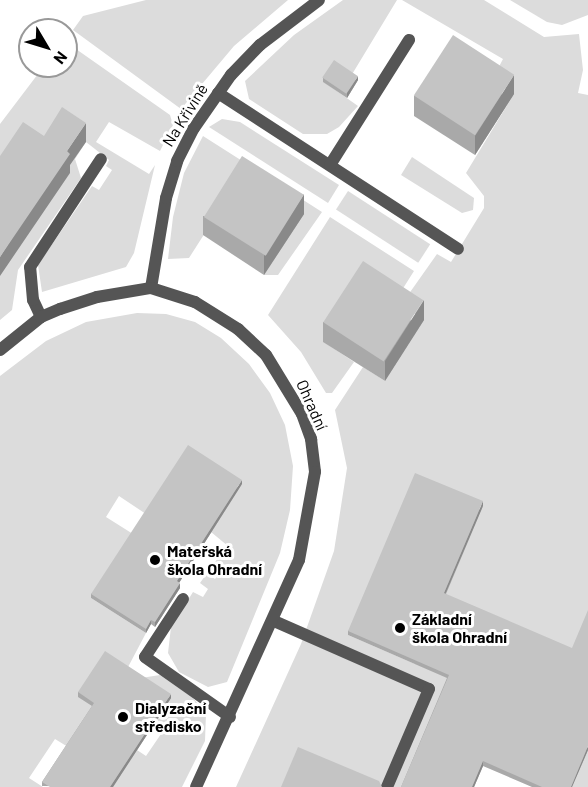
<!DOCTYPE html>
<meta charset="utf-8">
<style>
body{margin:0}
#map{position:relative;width:588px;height:787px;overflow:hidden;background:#fff;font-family:Barlow,sans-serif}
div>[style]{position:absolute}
.green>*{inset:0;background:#dcdcdc;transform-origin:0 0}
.service>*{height:12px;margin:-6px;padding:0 6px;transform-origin:6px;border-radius:6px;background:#555}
.minor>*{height:12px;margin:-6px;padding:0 6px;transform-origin:6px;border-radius:6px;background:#555}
.wall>*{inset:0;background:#a9a9a9}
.shaded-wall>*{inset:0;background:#898989}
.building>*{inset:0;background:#c4c4c4;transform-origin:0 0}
.dots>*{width:16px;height:16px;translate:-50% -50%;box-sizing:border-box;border:3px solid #fff;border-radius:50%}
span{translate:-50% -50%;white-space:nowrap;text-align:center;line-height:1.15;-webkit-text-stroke:6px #fff;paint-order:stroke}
.street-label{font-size:16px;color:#000}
.poi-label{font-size:16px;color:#000;font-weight:700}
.left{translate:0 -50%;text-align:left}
.north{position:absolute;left:18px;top:18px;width:60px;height:60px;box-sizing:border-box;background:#fff;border:2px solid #999;border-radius:50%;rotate:128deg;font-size:16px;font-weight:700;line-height:24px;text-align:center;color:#000}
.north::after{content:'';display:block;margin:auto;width:21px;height:27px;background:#000;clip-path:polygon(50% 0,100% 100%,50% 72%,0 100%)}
</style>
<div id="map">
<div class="green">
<div style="clip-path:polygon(146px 0,288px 0,234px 46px,181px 109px,73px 30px,83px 16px)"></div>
<div style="clip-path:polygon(343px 0,397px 0,351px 76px,324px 82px,358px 106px,339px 127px,327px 134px,303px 134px,249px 99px,245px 81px,294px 35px)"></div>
<div style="clip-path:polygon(402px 0,484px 0,544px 37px,579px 34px,583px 70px,578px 93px,588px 95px,588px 615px,562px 676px,528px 662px,538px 638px,478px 612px,467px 636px,434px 621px,483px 506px,415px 477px,348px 635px,415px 664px,427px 637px,461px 651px,403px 787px,363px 787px,365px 780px,298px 751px,283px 787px,236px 787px,301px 644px,334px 551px,347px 468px,335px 410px,363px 367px,385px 381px,424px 320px,401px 305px,437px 254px,451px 262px,484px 208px,484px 196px,466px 173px,514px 94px,492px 80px,503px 59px)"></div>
<div style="clip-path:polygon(510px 0,588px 0,588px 15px,562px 25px,547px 22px)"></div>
<div style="clip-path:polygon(66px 42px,170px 115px,173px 125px,160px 151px,109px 122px,96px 142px,149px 174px,155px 165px,134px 253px,126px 267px,42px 292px,38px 265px,92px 186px,99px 190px,112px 170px,106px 166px,109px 160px,86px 142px,75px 159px,81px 178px,18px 270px,12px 310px,0 320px,0 124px,44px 66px,66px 66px)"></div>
<div style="clip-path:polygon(222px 119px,240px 122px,339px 185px,328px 203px,209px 127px)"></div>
<div style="clip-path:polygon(203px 136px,322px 212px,278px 275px,264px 275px,303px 214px,242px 175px,189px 258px,168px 259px,173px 217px,184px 173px)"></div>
<div style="clip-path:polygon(412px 157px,474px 198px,473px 210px,462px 213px,401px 175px)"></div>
<div style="left:348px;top:191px;width:98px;height:22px;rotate:33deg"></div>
<div style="clip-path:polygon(330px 217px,414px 271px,395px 301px,324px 342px,354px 362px,332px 393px,326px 393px,301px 352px,268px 315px)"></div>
<div style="clip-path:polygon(137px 313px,166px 314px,195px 322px,221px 338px,249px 364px,270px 393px,285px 425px,293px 466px,290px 510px,280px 553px,227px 682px,208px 687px,179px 672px,168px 653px,171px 627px,193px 592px,203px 597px,208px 589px,200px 583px,207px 573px,215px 579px,221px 571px,213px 565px,220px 555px,228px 560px,234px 551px,211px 532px,242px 484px,146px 514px,119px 496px,106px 517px,133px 534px,91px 598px,146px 633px,127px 669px,78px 696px,94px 706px,68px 747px,55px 739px,29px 778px,43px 787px,0 787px,0 376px,46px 341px,86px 322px)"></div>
<div style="clip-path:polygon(160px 675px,192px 697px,206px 713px,205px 741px,182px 787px,113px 787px,137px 750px,146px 756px,161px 734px,152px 728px,141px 678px)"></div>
<div style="clip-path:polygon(588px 750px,588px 787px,572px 787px)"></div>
</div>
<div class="service">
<div style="left:218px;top:93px;width:286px;rotate:33deg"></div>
<div style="left:330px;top:165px;width:148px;rotate:-57.7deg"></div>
<div style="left:41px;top:317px;width:19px;rotate:-115deg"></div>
<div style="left:33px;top:300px;width:33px;rotate:-95deg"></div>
<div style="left:30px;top:267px;width:129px;rotate:-56.7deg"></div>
<div style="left:274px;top:621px;width:169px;rotate:23.7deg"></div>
<div style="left:429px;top:689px;width:107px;rotate:113.2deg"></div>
</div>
<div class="minor">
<div style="left:151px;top:288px;width:91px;rotate:-80.5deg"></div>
<div style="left:166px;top:198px;width:39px;rotate:-73deg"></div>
<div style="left:177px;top:161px;width:37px;rotate:-63deg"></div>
<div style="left:194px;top:128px;width:65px;rotate:-55.1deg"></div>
<div style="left:231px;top:75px;width:42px;rotate:-46deg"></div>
<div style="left:260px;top:45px;width:74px;rotate:-37.3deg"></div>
<div style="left:0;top:350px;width:53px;rotate:-38.8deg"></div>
<div style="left:41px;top:317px;width:21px;rotate:-23deg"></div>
<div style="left:60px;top:309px;width:39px;rotate:-18deg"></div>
<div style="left:97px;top:297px;width:55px;rotate:-9.5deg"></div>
<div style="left:151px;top:288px;width:46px;rotate:17.7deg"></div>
<div style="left:195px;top:302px;width:51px;rotate:32.1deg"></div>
<div style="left:238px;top:329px;width:38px;rotate:43deg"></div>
<div style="left:266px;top:355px;width:69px;rotate:58.6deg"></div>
<div style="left:302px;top:414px;width:27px;rotate:70deg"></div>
<div style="left:311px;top:439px;width:33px;rotate:83deg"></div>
<div style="left:315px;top:472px;width:89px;rotate:100.3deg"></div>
<div style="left:299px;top:560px;width:249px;rotate:114.4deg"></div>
<div style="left:183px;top:599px;width:69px;rotate:123.2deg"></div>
<div style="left:145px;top:657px;width:104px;rotate:35.2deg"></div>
</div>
<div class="wall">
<div style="clip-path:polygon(323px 78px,358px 80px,347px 98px,323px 82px)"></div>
<div style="clip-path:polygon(514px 94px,475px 155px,414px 116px,414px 96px)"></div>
<div style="clip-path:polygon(304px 214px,264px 275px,203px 235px,203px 216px)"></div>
<div style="clip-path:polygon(424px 320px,385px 381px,323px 342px,323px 322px)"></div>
<div style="clip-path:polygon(242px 484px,179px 583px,180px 588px,155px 627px,151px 624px,146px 633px,91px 598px,91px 594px)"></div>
<div style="clip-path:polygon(483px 506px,446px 594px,588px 750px,572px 787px,532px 787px,483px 766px,474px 787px,401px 787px,447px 678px,348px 635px,348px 631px)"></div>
<div style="clip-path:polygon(78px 692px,171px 698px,113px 787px,42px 786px,42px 782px,92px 706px,78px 697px)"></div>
</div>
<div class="shaded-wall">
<div style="clip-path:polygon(514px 75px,514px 94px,475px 155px,475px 136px)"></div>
<div style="clip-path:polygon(358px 76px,358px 80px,347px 98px,347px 93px)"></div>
<div style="clip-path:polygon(86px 123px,86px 142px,70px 165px,70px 173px,0 276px,0 257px,67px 151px)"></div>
<div style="clip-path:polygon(304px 194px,304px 214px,264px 275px,264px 256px)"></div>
<div style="clip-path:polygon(424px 300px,424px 320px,385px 381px,385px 361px)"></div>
<div style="clip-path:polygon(242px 480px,242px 484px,177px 586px,177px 581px)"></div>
<div style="clip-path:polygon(483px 501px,483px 506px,444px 597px,444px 593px)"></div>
<div style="clip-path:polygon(180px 583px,180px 588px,155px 627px,155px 622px)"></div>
<div style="clip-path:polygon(151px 620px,151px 624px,146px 633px,146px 629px)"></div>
<div style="clip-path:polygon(171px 694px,171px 698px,113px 787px,110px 787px)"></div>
<div style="clip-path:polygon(588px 746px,588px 750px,572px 787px,571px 787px)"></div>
<div style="clip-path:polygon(483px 761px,483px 766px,474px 787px,472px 787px)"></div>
</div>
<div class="building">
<div style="left:453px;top:35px;width:73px;height:72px;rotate:33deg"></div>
<div style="left:334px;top:60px;width:29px;height:21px;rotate:34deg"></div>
<div style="clip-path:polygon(62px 107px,86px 123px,67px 151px,70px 154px,0 257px,0 156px,23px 122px,44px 136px)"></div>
<div style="left:242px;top:156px;width:73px;height:72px;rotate:32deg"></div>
<div style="left:363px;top:261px;width:72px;height:73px;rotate:33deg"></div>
<div style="clip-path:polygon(188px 445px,242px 480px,177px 581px,180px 583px,155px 622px,151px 620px,146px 629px,91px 594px)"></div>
<div style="clip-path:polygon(415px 473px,483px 501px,444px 593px,572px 648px,588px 610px,588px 746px,571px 787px,542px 787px,483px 761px,472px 787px,401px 787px,449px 675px,348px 631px)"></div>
<div style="clip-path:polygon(105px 651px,171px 694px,110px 787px,50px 787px,42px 782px,94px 703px,78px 692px)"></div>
<div style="clip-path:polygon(298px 747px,379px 781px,382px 787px,281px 787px)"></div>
</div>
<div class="dots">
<div style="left:155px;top:560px;background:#000"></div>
<div style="left:400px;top:628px;background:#000"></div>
<div style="left:123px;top:717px;background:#000"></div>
</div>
<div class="street-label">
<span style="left:185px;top:115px;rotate:-58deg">Na Křivině</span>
<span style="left:312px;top:405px;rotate:66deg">Ohradní</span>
</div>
<div class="poi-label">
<span class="left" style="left:167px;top:560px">Mateřská<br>škola Ohradní</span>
<span class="left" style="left:412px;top:628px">Základní<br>škola Ohradní</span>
<span class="left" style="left:135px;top:717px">Dialyzační<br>středisko</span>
</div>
<div class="north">N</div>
</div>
